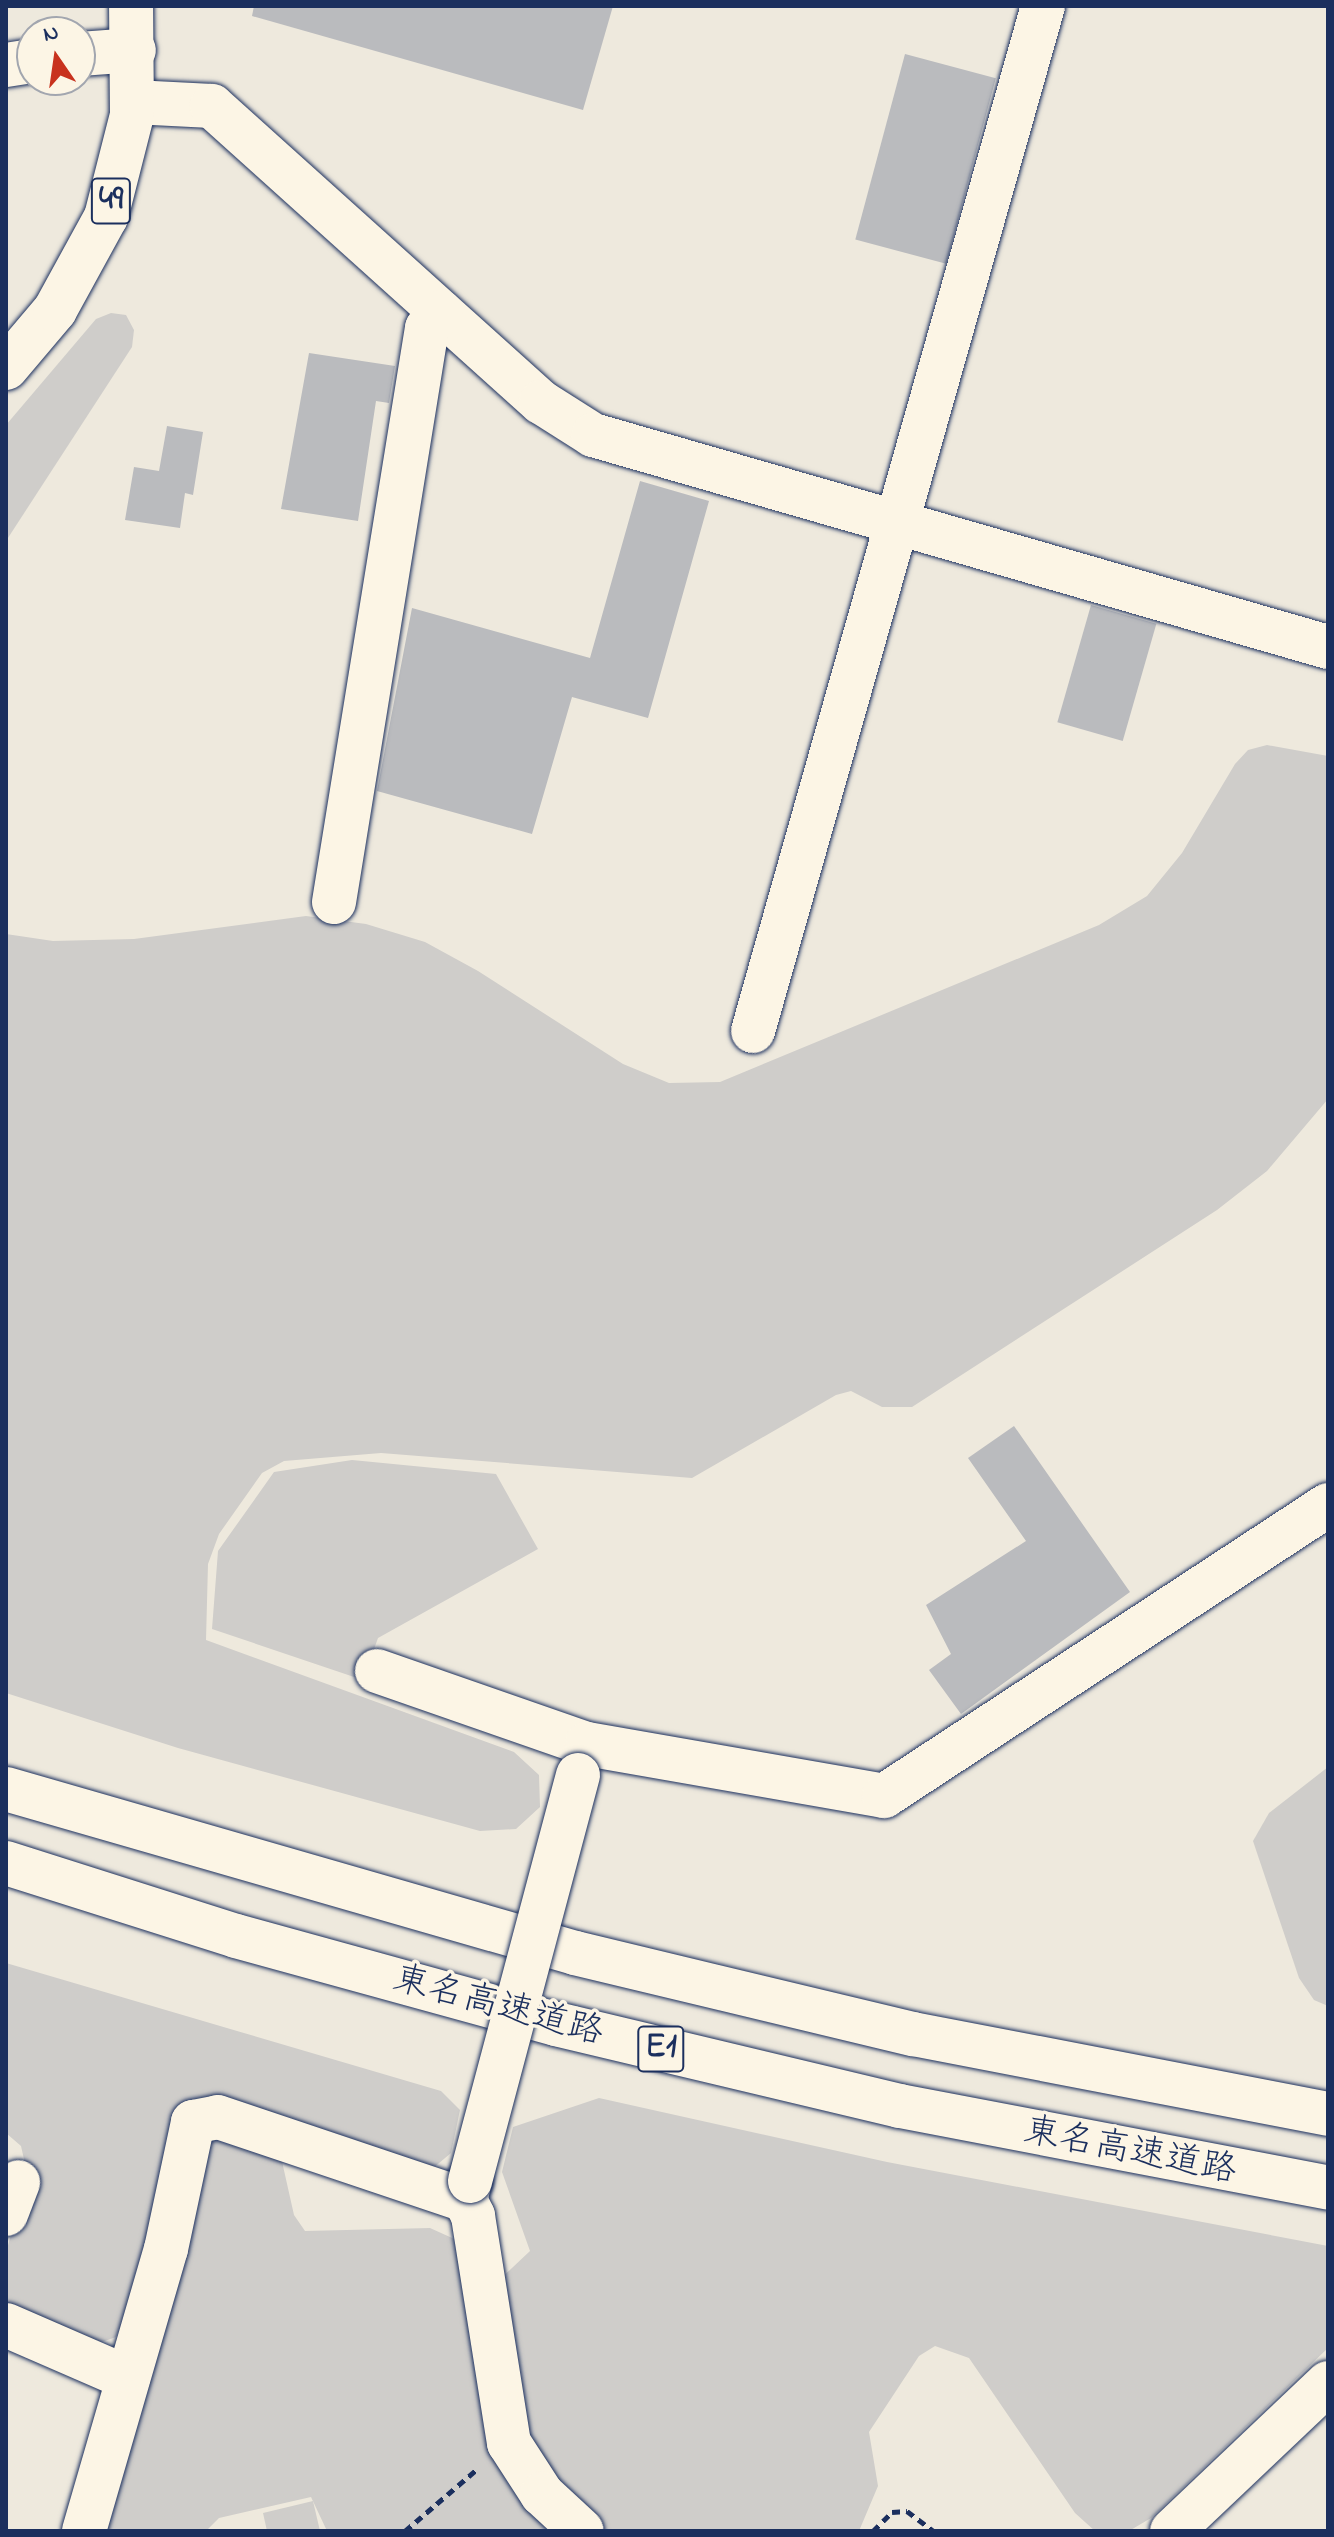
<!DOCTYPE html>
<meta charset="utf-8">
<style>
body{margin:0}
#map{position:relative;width:1334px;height:2537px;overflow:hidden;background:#eee9dd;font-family:"Indie Flower","Klee One",sans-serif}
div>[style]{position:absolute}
.green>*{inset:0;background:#cfcdca}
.building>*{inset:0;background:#babbbe;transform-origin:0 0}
.path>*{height:5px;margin-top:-2.5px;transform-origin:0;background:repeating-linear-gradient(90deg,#1b2f5e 0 8px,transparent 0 14px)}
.roads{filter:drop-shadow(0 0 2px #1b2f5e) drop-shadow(0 0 2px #1b2f5e)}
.minor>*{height:44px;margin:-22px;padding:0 22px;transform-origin:22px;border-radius:22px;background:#fcf5e5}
.primary>*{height:44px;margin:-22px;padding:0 22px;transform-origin:22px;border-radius:22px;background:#fcf5e5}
.motorway>*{height:44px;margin:-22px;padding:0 22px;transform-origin:22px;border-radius:22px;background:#fcf5e5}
.bridges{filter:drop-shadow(0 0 2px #1b2f5e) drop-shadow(0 0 2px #1b2f5e)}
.minor-bridge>*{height:44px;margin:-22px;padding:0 22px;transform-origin:22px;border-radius:22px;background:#fcf5e5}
span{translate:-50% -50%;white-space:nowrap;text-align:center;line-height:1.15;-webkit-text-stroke:7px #fcf5e5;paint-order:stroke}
.shield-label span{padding:2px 6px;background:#fcf5e5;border:2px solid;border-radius:6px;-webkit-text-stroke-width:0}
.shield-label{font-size:34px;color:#1b2f5e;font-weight:700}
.street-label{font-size:36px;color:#1b2f5e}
.frame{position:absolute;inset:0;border:8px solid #1b2f5e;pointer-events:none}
.north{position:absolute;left:16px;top:16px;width:80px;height:80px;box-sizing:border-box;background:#fcf5e5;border:2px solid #a2a6af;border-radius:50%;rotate:347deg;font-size:22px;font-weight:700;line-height:32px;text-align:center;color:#1b2f5e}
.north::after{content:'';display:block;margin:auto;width:28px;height:36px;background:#c8321e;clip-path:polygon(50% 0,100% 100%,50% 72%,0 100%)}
</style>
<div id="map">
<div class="green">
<div style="clip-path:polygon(111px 313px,126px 315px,134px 330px,132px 347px,6px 541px,6px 425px,96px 319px)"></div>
<div style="clip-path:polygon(1267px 745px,1328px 756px,1328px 1099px,1267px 1171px,1217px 1210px,912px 1407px,882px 1407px,851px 1391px,836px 1395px,692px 1478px,381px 1453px,284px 1461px,262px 1473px,219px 1534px,208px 1564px,206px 1640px,514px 1752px,539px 1775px,540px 1807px,516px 1829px,480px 1831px,178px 1748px,6px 1693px,6px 934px,53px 941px,134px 939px,306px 916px,366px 924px,425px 942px,478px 971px,623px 1064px,669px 1083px,720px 1082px,1099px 925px,1147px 896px,1182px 853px,1235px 764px,1248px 750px)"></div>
<div style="clip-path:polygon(352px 1460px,496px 1474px,538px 1549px,378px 1638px,363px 1680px,212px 1629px,218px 1551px,274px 1472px)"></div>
<div style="clip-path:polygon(1328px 1767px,1328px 2006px,1314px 2000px,1299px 1978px,1253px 1841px,1269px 1813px)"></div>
<div style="clip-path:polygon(6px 1963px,441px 2091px,460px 2110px,451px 2153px,432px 2169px,222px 2101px,116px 2337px,99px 2343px,18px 2313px,6px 2303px,6px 2252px,28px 2177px,21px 2146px,6px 2133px)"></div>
<div style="clip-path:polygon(599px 2098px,887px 2162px,1328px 2246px,1328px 2348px,1151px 2518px,1129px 2531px,1095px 2531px,1075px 2513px,969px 2358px,935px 2346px,919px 2356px,869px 2432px,878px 2486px,859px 2531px,601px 2531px,534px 2463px,498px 2281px,530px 2251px,502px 2172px,513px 2127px)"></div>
<div style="clip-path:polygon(216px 2137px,281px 2157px,294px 2215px,305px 2231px,430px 2228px,461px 2242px,563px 2531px,327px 2531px,311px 2497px,219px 2518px,206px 2531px,100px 2531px,206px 2141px)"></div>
<div style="clip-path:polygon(313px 2501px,320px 2531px,267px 2531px,263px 2513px)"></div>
</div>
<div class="building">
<div style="clip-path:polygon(254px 6px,613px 6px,583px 110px,252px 16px)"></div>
<div style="left:905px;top:54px;width:94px;height:192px;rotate:15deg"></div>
<div style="clip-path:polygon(309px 353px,395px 366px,389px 403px,376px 401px,358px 521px,281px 509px)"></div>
<div style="clip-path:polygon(167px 426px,203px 432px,193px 495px,185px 493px,180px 528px,125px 520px,134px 467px,159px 471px)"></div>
<div style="clip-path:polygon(640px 481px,709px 501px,648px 718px,572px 697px,532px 834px,377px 791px,412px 608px,590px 658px)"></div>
<div style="left:1091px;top:605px;width:68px;height:122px;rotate:16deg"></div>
<div style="clip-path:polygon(1014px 1426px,1130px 1592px,961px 1714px,929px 1670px,951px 1654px,926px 1605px,1026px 1541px,968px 1458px)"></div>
</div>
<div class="path">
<div style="left:405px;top:2531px;width:95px;rotate:-40.7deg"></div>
<div style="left:873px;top:2531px;width:27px;rotate:-45deg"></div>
<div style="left:892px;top:2512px;width:15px;rotate:-4deg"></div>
<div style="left:907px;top:2511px;width:34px;rotate:37deg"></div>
</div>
<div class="roads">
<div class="minor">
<div style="left:80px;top:54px;width:54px;rotate:-4.2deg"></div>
<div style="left:6px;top:65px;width:26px;rotate:-9deg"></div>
<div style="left:133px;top:102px;width:79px;rotate:2.9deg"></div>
<div style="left:212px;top:106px;width:443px;rotate:42deg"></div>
<div style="left:541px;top:402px;width:62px;rotate:32.4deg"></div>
<div style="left:593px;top:435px;width:765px;rotate:16.09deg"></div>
<div style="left:334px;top:902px;width:581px;rotate:-80.8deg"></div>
<div style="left:427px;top:328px;width:21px;rotate:-49deg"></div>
<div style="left:753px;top:1031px;width:1065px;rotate:-74.2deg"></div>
<div style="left:377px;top:1671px;width:222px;rotate:19.2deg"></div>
<div style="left:587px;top:1744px;width:302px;rotate:9.9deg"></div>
<div style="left:884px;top:1796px;width:531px;rotate:-33.24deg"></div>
<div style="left:465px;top:2200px;width:18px;rotate:63deg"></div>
<div style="left:473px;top:2216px;width:230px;rotate:81deg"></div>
<div style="left:509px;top:2443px;width:61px;rotate:57.1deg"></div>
<div style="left:542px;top:2494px;width:54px;rotate:42.8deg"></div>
<div style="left:6px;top:2214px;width:34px;rotate:-69deg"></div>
<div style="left:6px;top:2325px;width:133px;rotate:23.5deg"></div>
<div style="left:84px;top:2531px;width:294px;rotate:-73.8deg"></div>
<div style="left:166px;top:2249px;width:130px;rotate:-78deg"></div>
<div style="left:193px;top:2122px;width:25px;rotate:-11deg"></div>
<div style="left:218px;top:2117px;width:261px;rotate:18.6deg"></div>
<div style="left:465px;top:2200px;width:20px;rotate:-75deg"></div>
<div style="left:1172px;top:2531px;width:215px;rotate:-43.5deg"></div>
</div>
<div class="primary">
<div style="left:6px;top:368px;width:76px;rotate:-49.8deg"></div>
<div style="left:55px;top:310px;width:106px;rotate:-61.3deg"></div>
<div style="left:106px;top:217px;width:105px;rotate:-75.7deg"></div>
<div style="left:132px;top:115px;width:109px;rotate:-90.5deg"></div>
</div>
<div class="motorway">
<div style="left:6px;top:1789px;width:592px;rotate:16.08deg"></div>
<div style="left:575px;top:1953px;width:348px;rotate:13.5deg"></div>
<div style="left:913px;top:2034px;width:423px;rotate:10.9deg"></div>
<div style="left:6px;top:1863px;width:241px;rotate:17.6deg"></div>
<div style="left:236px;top:1936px;width:332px;rotate:15.4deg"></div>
<div style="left:556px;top:2024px;width:354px;rotate:13.4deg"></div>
<div style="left:900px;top:2106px;width:436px;rotate:10.8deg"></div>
</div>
</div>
<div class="bridges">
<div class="minor-bridge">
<div style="left:470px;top:2181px;width:420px;rotate:-75.1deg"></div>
</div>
</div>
<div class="shield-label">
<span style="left:111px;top:201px">49</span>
<span style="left:661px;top:2049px">E1</span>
</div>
<div class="street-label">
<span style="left:498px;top:2007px;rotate:15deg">東名高速道路</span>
<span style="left:1130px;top:2152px;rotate:11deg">東名高速道路</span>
</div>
<div class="frame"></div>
<div class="north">N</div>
</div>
